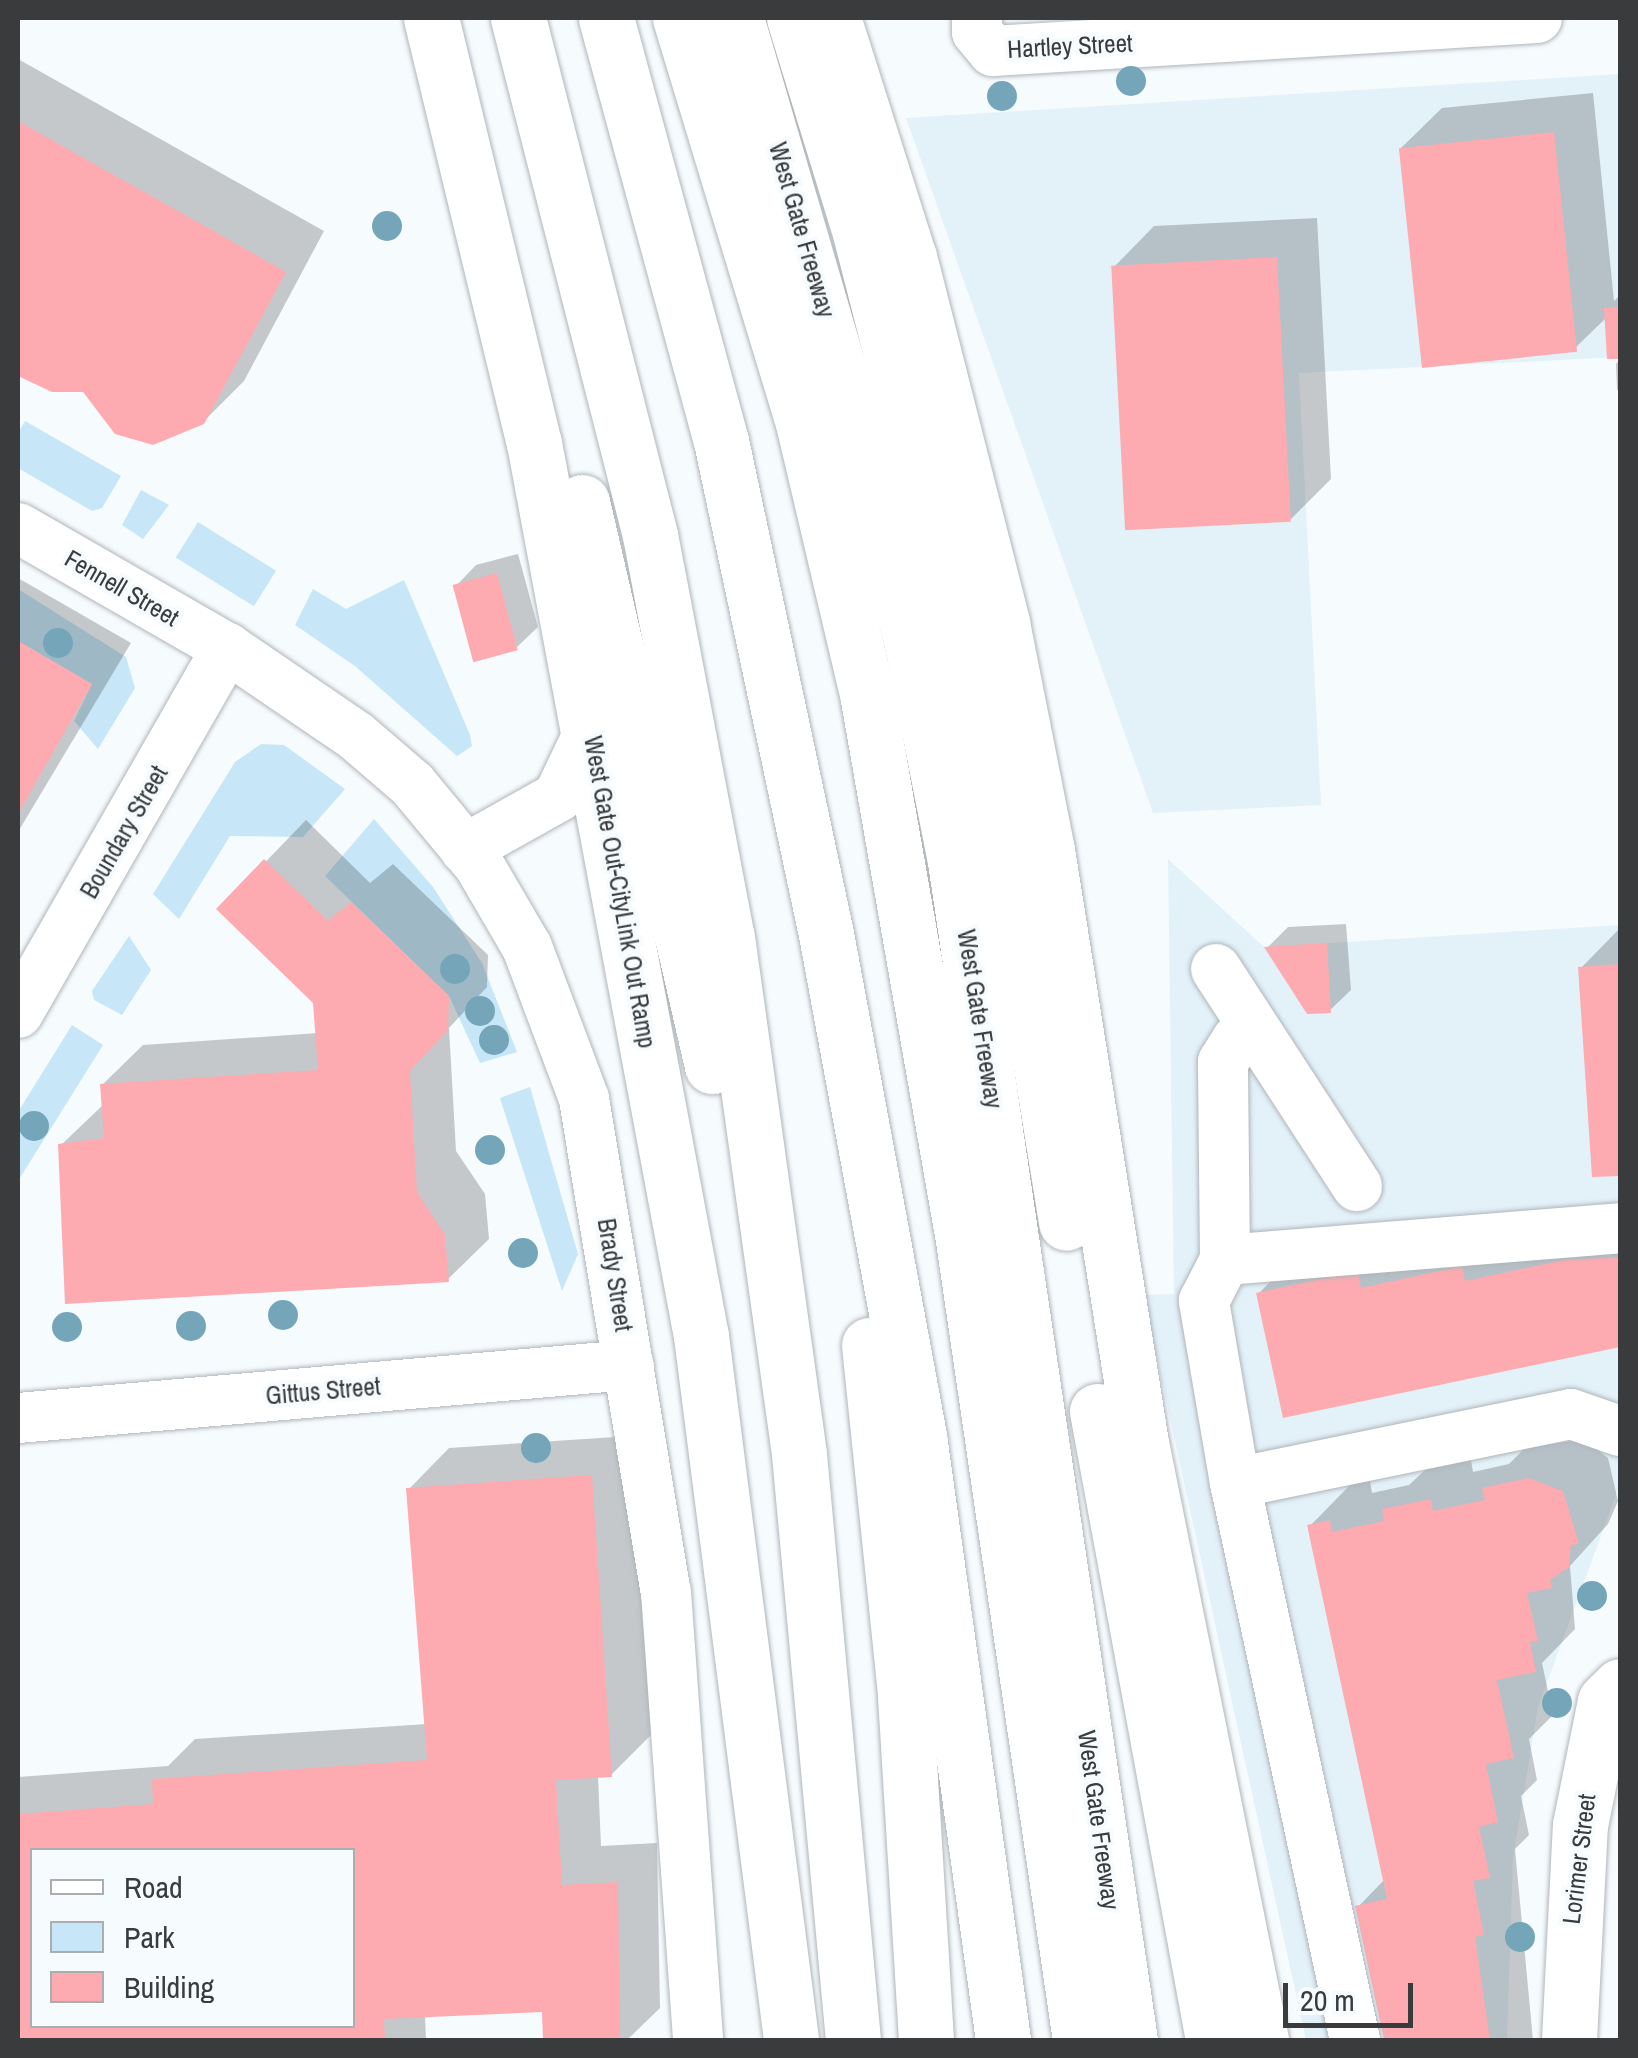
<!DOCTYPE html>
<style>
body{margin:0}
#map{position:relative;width:1638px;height:2058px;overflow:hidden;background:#f6fbfe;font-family:"Archivo Narrow",sans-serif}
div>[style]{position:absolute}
.built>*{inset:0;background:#e3f1f9}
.green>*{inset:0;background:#c7e6f7;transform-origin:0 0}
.shadow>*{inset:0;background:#0003}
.building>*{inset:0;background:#fdabb1;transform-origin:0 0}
.roads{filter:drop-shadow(0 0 2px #afb5b9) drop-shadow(0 0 2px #afb5b9)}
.minor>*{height:50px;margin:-25px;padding:0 25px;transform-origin:25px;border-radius:25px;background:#fff}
.major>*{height:55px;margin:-27.5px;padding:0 27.5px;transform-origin:27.5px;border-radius:27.5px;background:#fff}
.highway>*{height:55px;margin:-27.5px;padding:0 27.5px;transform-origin:27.5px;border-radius:27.5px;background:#fff}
.trees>*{width:30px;height:30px;margin:-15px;border-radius:50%;background:#74a5b9}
span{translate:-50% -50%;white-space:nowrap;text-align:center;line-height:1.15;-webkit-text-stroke:8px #f6fbfe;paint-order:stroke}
.street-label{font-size:25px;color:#393b3d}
.frame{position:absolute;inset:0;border:20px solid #393b3d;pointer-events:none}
.legend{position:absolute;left:30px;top:1848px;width:325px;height:180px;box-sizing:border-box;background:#f6fbfe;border:2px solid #aaaeb1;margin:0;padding:12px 18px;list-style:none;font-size:30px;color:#393b3d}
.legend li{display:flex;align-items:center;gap:20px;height:50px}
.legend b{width:50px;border:2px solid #aaaeb1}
.scale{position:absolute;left:1283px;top:1983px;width:130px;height:45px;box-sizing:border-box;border:5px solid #393b3d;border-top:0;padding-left:12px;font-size:30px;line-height:35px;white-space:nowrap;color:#393b3d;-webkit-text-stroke:8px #f6fbfe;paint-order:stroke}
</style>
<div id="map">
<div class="built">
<div style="clip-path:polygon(1620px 74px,1620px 357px,1299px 373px,1321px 805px,1153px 813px,906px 118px)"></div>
<div style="clip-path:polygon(1168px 859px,1264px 947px,1620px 925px,1620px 1484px,1538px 1707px,1513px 1858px,1507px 2040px,1306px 2040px,1143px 1295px,1174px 1294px)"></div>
</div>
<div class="green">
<div style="clip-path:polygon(25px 421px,121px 476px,102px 508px,92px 511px,18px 468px,18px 433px)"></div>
<div style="clip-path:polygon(141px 490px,169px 505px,143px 539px,122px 525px)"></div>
<div style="left:198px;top:522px;width:92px;height:42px;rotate:32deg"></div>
<div style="clip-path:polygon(404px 580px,470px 735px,472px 746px,457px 756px,355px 666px,295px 625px,313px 589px,346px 609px)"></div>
<div style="clip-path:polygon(18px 589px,126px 657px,135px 688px,98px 749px,74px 721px,92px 684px,18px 641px)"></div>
<div style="clip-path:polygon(261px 744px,284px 745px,345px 789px,303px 837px,230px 836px,179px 919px,153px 894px,235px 762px)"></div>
<div style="clip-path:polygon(374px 819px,433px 887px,482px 963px,517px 1052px,480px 1063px,449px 996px,325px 876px)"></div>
<div style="clip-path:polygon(129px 936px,151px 970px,122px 1015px,94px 1000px,92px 991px)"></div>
<div style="clip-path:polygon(72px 1025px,103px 1045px,18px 1181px,18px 1112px)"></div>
<div style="clip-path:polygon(530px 1087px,578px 1254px,562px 1291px,500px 1098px)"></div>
</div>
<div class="shadow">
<div style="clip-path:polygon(18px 59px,324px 231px,244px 381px,203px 422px,84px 390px,53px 389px,18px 374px)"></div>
<div style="clip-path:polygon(1593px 93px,1614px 301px,1620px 295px,1620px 356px,1609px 357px,1607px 317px,1574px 349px,1401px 148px,1442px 108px)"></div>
<div style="clip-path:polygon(1317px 218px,1331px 479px,1291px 519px,1114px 267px,1154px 226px)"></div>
<div style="clip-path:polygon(1620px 359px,1620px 390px,1617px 390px,1616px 364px)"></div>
<div style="clip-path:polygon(518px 554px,538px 627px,517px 647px,456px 586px,476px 565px)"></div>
<div style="clip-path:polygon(18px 578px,131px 643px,18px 832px)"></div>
<div style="clip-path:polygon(306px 820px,370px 883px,393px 864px,488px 955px,487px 987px,449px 1028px,456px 1151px,485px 1194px,489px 1239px,448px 1279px,61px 1145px,104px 1104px,102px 1085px,143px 1045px,318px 1033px,316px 1002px,220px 909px)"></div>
<div style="clip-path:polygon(1346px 924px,1351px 990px,1330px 1010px,1268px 947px,1288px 927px)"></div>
<div style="clip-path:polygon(1620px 928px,1620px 1173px,1594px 1175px,1581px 968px)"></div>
<div style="clip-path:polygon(1620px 1220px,1620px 1344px,1284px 1416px,1259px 1293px,1299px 1253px)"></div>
<div style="clip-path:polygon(evenodd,631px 1436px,652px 1734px,611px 1775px,598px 1776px,601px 1846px,657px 1843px,660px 2008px,627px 2040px,546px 2040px,544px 2009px,425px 2015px,426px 2040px,18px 2040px,18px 1777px,168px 1766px,195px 1739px,427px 1724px,409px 1489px,449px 1448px,631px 1436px,32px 1850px,352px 1850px,352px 2026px,32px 2026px,32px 1850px)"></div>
<div style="clip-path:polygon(1584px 1439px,1608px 1458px,1618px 1501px,1608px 1524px,1570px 1566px,1575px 1629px,1542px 1663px,1553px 1715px,1529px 1739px,1537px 1780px,1521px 1796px,1529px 1835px,1515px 1849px,1533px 2040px,1386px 2040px,1358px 1907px,1385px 1879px,1310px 1526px,1350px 1485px,1370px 1481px,1372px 1493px,1409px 1485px,1425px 1470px,1471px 1460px,1473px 1472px,1509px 1464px,1525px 1448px)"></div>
</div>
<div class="building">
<div style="clip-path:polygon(18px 121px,286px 272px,204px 424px,153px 445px,115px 434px,83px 392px,52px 392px,18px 376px)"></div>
<div style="left:1554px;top:132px;width:221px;height:156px;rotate:84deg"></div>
<div style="left:1277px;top:257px;width:265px;height:166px;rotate:87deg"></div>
<div style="clip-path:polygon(1620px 307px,1620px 359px,1607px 359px,1604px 308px)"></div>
<div style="left:497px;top:573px;width:80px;height:46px;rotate:75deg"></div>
<div style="clip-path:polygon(18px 641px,92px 684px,18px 814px)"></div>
<div style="clip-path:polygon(264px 859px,328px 921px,351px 902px,449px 996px,448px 1030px,410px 1071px,417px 1192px,445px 1235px,449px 1282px,65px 1304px,58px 1144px,104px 1138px,100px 1084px,318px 1070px,313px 1003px,216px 909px)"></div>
<div style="clip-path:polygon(1327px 943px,1331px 1013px,1307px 1014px,1264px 947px)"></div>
<div style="clip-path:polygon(1620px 964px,1620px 1176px,1592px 1177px,1578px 967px)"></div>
<div style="clip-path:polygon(1620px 1257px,1620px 1347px,1283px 1418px,1256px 1293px,1358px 1271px,1361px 1288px,1462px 1266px,1465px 1281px,1564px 1260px)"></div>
<div style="clip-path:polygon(evenodd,592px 1475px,612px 1777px,556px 1780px,562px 1885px,618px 1882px,620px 2040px,543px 2040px,542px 2012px,384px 2019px,385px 2040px,18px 2040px,18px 1814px,153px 1804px,152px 1779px,427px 1760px,406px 1488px,592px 1475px,32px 1850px,352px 1850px,352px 2026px,32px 2026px,32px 1850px)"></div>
<div style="clip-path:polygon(1528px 1478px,1563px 1491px,1579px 1544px,1571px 1545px,1569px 1567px,1550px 1580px,1552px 1588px,1527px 1593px,1538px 1641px,1530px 1642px,1536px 1672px,1497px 1680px,1514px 1758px,1486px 1764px,1498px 1822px,1479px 1827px,1490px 1878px,1473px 1881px,1484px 1935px,1475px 1937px,1490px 2040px,1384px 2040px,1355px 1906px,1387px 1899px,1307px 1525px,1330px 1520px,1332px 1532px,1384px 1521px,1382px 1509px,1431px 1499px,1433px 1511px,1485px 1500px,1482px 1488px)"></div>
</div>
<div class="roads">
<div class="minor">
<div style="left:977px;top:18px;width:14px;rotate:90deg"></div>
<div style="left:977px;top:32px;width:25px;rotate:50deg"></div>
<div style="left:993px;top:51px;width:545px;rotate:-3.47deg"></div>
<div style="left:18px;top:528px;width:241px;rotate:29.9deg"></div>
<div style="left:227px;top:648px;width:156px;rotate:34.3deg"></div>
<div style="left:356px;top:736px;width:74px;rotate:40.6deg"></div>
<div style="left:412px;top:784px;width:105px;rotate:50.4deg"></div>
<div style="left:479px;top:865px;width:95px;rotate:59.7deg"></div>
<div style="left:527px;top:947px;width:162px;rotate:69.4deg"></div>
<div style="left:584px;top:1099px;width:500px;rotate:80.6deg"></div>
<div style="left:666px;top:1592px;width:449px;rotate:85.9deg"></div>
<div style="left:465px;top:849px;width:107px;rotate:-29.2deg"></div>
<div style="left:558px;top:797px;width:76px;rotate:-64.4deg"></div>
<div style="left:1216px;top:969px;width:259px;rotate:57deg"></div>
<div style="left:18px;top:1013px;width:421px;rotate:-60.2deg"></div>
<div style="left:1225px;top:1260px;width:396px;rotate:-4.6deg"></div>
<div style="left:18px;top:1418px;width:613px;rotate:-4.96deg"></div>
<div style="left:1235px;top:1483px;width:185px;rotate:-99.7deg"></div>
<div style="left:1204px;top:1301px;width:46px;rotate:-62.9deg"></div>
<div style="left:1225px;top:1260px;width:198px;rotate:-90.6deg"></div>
<div style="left:1223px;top:1062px;width:26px;rotate:-58deg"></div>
<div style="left:1237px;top:1040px;width:21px;rotate:-25deg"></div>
<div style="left:1355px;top:2040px;width:570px;rotate:-102.16deg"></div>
<div style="left:1235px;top:1483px;width:343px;rotate:-11.6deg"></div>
<div style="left:1571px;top:1414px;width:52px;rotate:19.1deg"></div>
</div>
<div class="major">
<div style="left:1569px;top:2040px;width:215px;rotate:-87.1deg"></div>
<div style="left:1580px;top:1825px;width:126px;rotate:-78.6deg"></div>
<div style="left:1605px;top:1701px;width:21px;rotate:-45deg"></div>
</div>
<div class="highway">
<div style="left:431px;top:18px;width:437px;rotate:76.4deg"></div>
<div style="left:534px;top:443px;width:908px;rotate:79.41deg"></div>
<div style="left:701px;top:1336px;width:710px;rotate:82.71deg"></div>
<div style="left:518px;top:18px;width:534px;rotate:75.68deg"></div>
<div style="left:650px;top:535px;width:409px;rotate:79.2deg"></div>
<div style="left:727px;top:937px;width:522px;rotate:82.07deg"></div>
<div style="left:799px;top:1454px;width:588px;rotate:84.74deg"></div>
<div style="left:606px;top:18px;width:438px;rotate:74.8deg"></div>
<div style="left:721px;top:441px;width:504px;rotate:77.98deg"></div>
<div style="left:826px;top:934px;width:511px;rotate:79.5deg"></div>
<div style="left:919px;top:1436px;width:610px;rotate:82.08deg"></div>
<div style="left:680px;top:18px;width:423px;rotate:73.1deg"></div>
<div style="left:803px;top:423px;width:284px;rotate:76.7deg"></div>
<div style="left:868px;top:699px;width:549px;rotate:80.04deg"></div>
<div style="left:963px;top:1240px;width:809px;rotate:81.68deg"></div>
<div style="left:736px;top:18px;width:465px;rotate:73.7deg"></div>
<div style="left:866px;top:464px;width:186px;rotate:75.7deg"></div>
<div style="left:912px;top:644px;width:221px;rotate:78.8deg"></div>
<div style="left:955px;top:861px;width:1192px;rotate:81.56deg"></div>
<div style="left:794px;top:18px;width:225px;rotate:72.9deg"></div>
<div style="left:860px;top:233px;width:402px;rotate:75.6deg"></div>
<div style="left:960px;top:622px;width:196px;rotate:78.2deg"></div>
<div style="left:1000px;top:814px;width:414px;rotate:80.8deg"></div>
<div style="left:833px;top:18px;width:251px;rotate:72.4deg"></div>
<div style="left:909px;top:257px;width:378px;rotate:75.7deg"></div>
<div style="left:1002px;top:623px;width:231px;rotate:78.8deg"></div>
<div style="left:1047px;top:850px;width:600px;rotate:80.99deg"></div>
<div style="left:1141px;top:1443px;width:609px;rotate:78.63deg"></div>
<div style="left:582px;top:502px;width:579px;rotate:77.02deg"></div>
<div style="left:869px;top:1345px;width:353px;rotate:84.1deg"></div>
<div style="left:905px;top:1696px;width:345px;rotate:86.5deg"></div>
<div style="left:1097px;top:1411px;width:640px;rotate:79.55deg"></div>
</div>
</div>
<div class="trees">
<div style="left:1131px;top:81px"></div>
<div style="left:1002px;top:96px"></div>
<div style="left:387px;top:226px"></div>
<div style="left:58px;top:643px"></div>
<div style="left:455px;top:969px"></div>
<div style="left:480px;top:1011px"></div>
<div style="left:494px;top:1040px"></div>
<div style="left:34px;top:1126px"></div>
<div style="left:490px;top:1150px"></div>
<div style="left:523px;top:1253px"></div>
<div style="left:283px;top:1315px"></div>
<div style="left:191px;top:1326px"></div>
<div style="left:67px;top:1327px"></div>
<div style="left:536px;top:1448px"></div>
<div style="left:1592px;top:1596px"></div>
<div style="left:1557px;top:1703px"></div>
<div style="left:1520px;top:1937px"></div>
</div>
<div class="street-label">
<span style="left:1070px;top:46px;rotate:-3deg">Hartley Street</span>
<span style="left:802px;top:230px;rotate:74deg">West Gate Freeway</span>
<span style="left:122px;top:588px;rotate:30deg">Fennell Street</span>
<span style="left:124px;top:832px;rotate:-60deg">Boundary Street</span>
<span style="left:620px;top:892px;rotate:80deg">West Gate Out-CityLink Out Ramp</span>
<span style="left:980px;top:1019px;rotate:81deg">West Gate Freeway</span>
<span style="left:615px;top:1275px;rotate:81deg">Brady Street</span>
<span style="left:323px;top:1391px;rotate:-5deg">Gittus Street</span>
<span style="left:1099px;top:1820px;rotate:82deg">West Gate Freeway</span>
<span style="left:1579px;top:1859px;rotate:-83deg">Lorimer Street</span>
</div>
<div class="frame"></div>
<ul class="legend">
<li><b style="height:12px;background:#fff"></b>Road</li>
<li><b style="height:28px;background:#c7e6f7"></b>Park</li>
<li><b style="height:28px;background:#fdabb1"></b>Building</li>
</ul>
<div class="scale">20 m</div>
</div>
